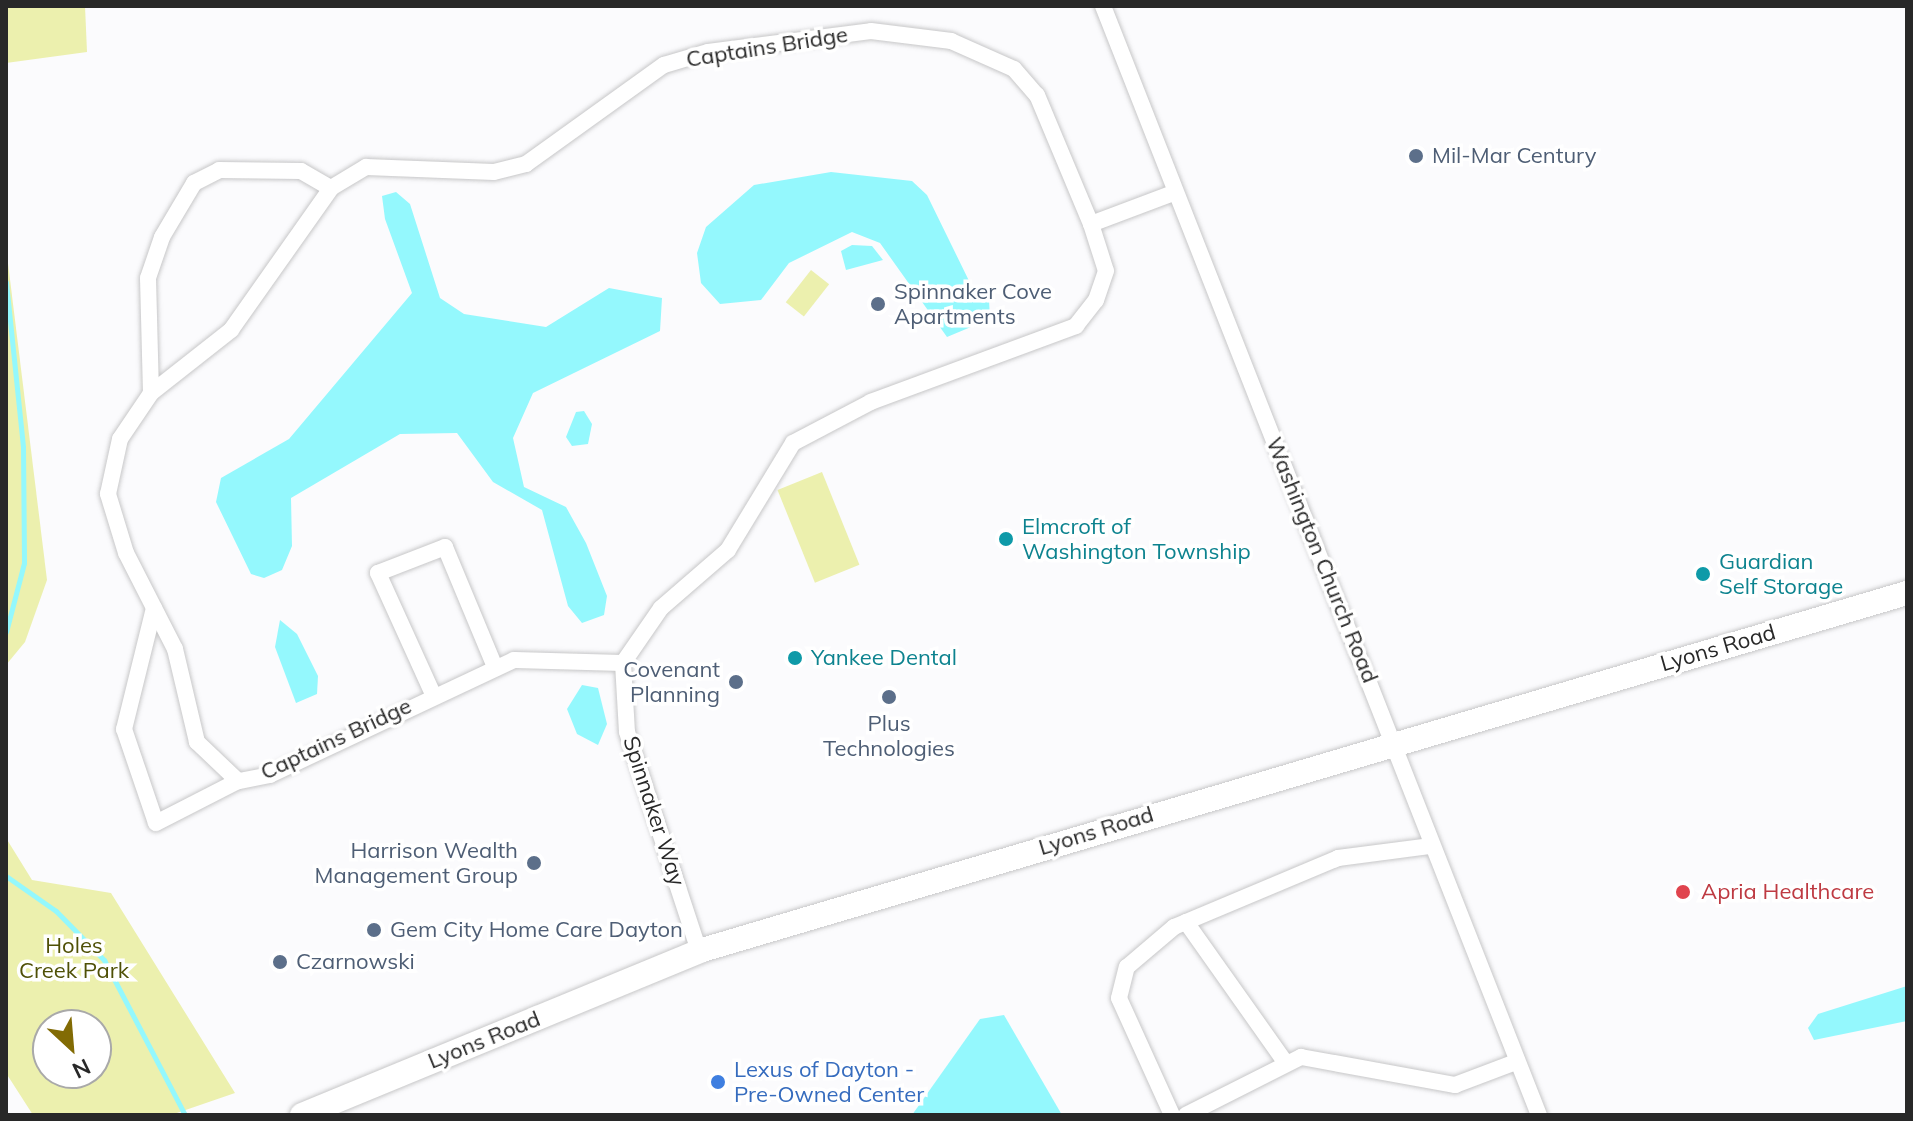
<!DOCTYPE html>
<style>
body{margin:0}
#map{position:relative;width:1913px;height:1121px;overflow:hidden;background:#fbfbfd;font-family:Mulish,sans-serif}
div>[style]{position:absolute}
.green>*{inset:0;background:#ecf0ae;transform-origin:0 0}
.water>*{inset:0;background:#94f8fd}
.stream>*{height:5px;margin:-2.5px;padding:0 2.5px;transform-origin:2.5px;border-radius:2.5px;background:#94f8fd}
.roads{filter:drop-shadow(0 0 2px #c7c7c8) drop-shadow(0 0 2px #c7c7c8)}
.minor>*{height:16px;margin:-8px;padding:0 8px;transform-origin:8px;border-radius:8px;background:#fff}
.secondary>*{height:24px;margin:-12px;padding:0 12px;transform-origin:12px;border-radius:12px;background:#fff}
.dots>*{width:22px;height:22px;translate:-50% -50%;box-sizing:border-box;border:4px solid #fff;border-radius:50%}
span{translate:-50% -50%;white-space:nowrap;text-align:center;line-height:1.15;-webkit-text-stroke:7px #fff;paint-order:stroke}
.street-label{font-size:22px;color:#282828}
.service-label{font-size:22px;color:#4e5e75}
.left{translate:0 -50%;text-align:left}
.right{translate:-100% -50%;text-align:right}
.culture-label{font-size:22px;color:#0d838f}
.health-label{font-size:22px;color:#be3a42}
.park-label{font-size:22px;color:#4f5006}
.shop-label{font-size:22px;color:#366cbe}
.frame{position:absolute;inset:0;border:8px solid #282828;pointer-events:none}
.north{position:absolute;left:32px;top:1009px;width:80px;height:80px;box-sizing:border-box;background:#fff;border:2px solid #a9a9a9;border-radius:50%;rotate:154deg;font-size:22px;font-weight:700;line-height:32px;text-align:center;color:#282828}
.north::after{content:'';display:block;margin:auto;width:28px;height:36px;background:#826b04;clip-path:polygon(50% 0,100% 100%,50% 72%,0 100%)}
</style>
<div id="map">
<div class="green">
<div style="clip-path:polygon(6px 6px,85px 6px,87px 52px,6px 63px)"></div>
<div style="clip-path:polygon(6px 247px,47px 580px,25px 642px,6px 665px)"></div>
<div style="left:811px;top:270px;width:23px;height:41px;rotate:38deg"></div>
<div style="left:822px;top:472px;width:100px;height:48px;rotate:68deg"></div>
<div style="clip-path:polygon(evenodd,6px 838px,32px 880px,111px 893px,235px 1093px,171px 1115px,33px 1115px,6px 1073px,6px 838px,96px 1025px,96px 1073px,48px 1073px,48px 1025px,96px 1025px)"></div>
</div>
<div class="water">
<div style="clip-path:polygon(831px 172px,912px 181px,927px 195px,973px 289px,989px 300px,990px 319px,947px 337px,880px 243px,852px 232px,789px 263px,761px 300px,720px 304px,701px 283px,697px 253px,706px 227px,754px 185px)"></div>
<div style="clip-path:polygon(396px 192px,410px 204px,440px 298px,464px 314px,546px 327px,609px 288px,662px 298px,660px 331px,533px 393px,513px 438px,524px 487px,566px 507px,586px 543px,607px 596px,604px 615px,582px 623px,568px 606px,542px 510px,493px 482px,457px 433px,400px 434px,291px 498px,292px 546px,282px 570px,264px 578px,251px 574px,216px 502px,221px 478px,289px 439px,412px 293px,385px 219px,382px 196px)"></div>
<div style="clip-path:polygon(852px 245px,872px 246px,883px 260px,846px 270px,841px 251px)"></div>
<div style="clip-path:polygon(584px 411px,592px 424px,588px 444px,572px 446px,566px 437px,576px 412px)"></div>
<div style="clip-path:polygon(280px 620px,297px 634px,318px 676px,317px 694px,296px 703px,275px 647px)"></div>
<div style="clip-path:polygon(582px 685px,598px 688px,607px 724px,598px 745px,577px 734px,567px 709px)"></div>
<div style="clip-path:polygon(1907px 986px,1907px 1021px,1814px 1040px,1808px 1028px,1818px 1014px)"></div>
<div style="clip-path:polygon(1004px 1015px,1062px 1115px,912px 1115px,980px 1019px)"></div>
</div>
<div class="stream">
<div style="left:6px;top:282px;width:166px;rotate:84.1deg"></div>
<div style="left:23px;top:447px;width:116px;rotate:89.5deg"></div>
<div style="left:24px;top:563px;width:71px;rotate:104.6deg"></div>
<div style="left:6px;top:876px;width:61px;rotate:35deg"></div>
<div style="left:56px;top:911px;width:69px;rotate:45.6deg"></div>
<div style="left:104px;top:960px;width:175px;rotate:62.4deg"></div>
</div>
<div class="roads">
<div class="minor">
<div style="left:1103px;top:6px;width:1192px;rotate:68.54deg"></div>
<div style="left:1091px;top:224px;width:88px;rotate:-20.7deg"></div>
<div style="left:151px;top:393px;width:115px;rotate:-91.5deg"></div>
<div style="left:148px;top:278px;width:43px;rotate:-71.1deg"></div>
<div style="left:162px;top:237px;width:63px;rotate:-59.3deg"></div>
<div style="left:194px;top:183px;width:28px;rotate:-27deg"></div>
<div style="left:219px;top:170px;width:82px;rotate:0.7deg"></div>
<div style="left:301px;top:171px;width:34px;rotate:30deg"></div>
<div style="left:154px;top:608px;width:125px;rotate:103.9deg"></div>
<div style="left:124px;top:729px;width:99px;rotate:71.2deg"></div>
<div style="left:156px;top:823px;width:92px;rotate:-27.1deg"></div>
<div style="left:623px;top:663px;width:109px;rotate:-178.4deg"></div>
<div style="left:514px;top:660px;width:270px;rotate:154.8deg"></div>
<div style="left:270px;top:775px;width:33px;rotate:169deg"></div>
<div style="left:238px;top:781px;width:57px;rotate:-136.4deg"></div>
<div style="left:197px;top:742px;width:96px;rotate:-103.3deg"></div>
<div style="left:175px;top:649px;width:108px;rotate:-117deg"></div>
<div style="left:126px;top:553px;width:62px;rotate:-107deg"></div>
<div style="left:108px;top:494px;width:56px;rotate:-77.7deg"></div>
<div style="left:120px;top:439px;width:55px;rotate:-56deg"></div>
<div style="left:151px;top:393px;width:102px;rotate:-38.2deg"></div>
<div style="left:231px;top:330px;width:174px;rotate:-54.8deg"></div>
<div style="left:331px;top:188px;width:41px;rotate:-31deg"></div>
<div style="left:366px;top:167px;width:128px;rotate:2.2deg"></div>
<div style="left:494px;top:172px;width:33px;rotate:-14deg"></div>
<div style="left:526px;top:164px;width:170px;rotate:-35.7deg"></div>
<div style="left:664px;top:65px;width:46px;rotate:-16.5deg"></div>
<div style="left:708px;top:52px;width:164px;rotate:-7.3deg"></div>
<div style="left:871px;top:31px;width:81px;rotate:7.1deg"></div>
<div style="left:951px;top:41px;width:69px;rotate:24deg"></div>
<div style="left:1014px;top:69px;width:35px;rotate:49deg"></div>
<div style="left:1037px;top:95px;width:140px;rotate:67.3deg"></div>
<div style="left:1091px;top:224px;width:49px;rotate:72.3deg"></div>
<div style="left:1106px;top:271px;width:31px;rotate:109deg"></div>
<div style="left:1096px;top:300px;width:33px;rotate:128deg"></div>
<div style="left:1076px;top:326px;width:219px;rotate:159.7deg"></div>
<div style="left:871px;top:402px;width:88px;rotate:152.3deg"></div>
<div style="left:793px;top:443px;width:125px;rotate:121.3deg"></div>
<div style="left:728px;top:550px;width:89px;rotate:139.1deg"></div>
<div style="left:661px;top:608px;width:67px;rotate:124.6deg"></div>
<div style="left:623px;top:663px;width:69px;rotate:86.7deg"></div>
<div style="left:627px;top:732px;width:231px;rotate:71.8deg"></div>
<div style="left:432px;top:692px;width:131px;rotate:-114.4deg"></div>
<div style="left:378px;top:573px;width:72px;rotate:-21.2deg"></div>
<div style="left:445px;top:547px;width:130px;rotate:67.4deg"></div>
<div style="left:1186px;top:922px;width:171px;rotate:54.7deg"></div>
<div style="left:1172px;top:1115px;width:128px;rotate:-114.4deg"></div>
<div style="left:1119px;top:998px;width:32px;rotate:-76deg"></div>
<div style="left:1127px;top:967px;width:62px;rotate:-40.4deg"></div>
<div style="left:1174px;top:927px;width:178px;rotate:-22.8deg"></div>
<div style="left:1338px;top:858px;width:94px;rotate:-7.4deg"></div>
<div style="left:1186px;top:1115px;width:129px;rotate:-26.8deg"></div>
<div style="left:1301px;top:1057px;width:157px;rotate:10.3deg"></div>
<div style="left:1455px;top:1085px;width:65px;rotate:-20.7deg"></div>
</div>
<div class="secondary">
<div style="left:302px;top:1115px;width:430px;rotate:-22.4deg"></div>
<div style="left:699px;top:951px;width:1260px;rotate:-16.51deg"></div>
</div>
</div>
<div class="dots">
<div style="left:1416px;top:156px;background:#5c6f8a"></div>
<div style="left:878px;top:304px;background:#5c6f8a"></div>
<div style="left:1006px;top:539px;background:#0f9aa8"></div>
<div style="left:1703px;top:574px;background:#0f9aa8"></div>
<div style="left:795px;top:658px;background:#0f9aa8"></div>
<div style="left:736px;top:682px;background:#5c6f8a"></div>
<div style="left:889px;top:697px;background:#5c6f8a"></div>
<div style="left:534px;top:863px;background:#5c6f8a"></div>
<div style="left:1683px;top:892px;background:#e0444e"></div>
<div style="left:374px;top:930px;background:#5c6f8a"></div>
<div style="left:280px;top:962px;background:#5c6f8a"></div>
<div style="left:718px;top:1082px;background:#3f7fe0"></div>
</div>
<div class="street-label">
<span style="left:767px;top:47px;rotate:-9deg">Captains Bridge</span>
<span style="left:1322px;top:560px;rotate:68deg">Washington Church Road</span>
<span style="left:1718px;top:648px;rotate:-16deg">Lyons Road</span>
<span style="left:336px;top:739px;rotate:-25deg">Captains Bridge</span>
<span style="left:654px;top:811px;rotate:72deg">Spinnaker Way</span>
<span style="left:1096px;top:831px;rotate:-17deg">Lyons Road</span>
<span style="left:484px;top:1040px;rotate:-22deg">Lyons Road</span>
</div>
<div class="service-label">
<span class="left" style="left:1432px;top:156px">Mil-Mar Century</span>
<span class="left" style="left:894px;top:304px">Spinnaker Cove<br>Apartments</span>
<span class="right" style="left:720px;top:682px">Covenant<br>Planning</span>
<span style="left:889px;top:736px">Plus<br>Technologies</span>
<span class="right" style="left:518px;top:863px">Harrison Wealth<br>Management Group</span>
<span class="left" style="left:390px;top:930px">Gem City Home Care Dayton</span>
<span class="left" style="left:296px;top:962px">Czarnowski</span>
</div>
<div class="culture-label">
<span class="left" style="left:1022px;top:539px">Elmcroft of<br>Washington Township</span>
<span class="left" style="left:1719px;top:574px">Guardian<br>Self Storage</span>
<span class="left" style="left:811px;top:658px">Yankee Dental</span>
</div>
<div class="health-label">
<span class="left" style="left:1701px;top:892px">Apria Healthcare</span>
</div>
<div class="park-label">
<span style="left:74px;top:958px">Holes<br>Creek Park</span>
</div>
<div class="shop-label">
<span class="left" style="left:734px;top:1082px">Lexus of Dayton -<br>Pre-Owned Center</span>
</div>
<div class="frame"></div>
<div class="north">N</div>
</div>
